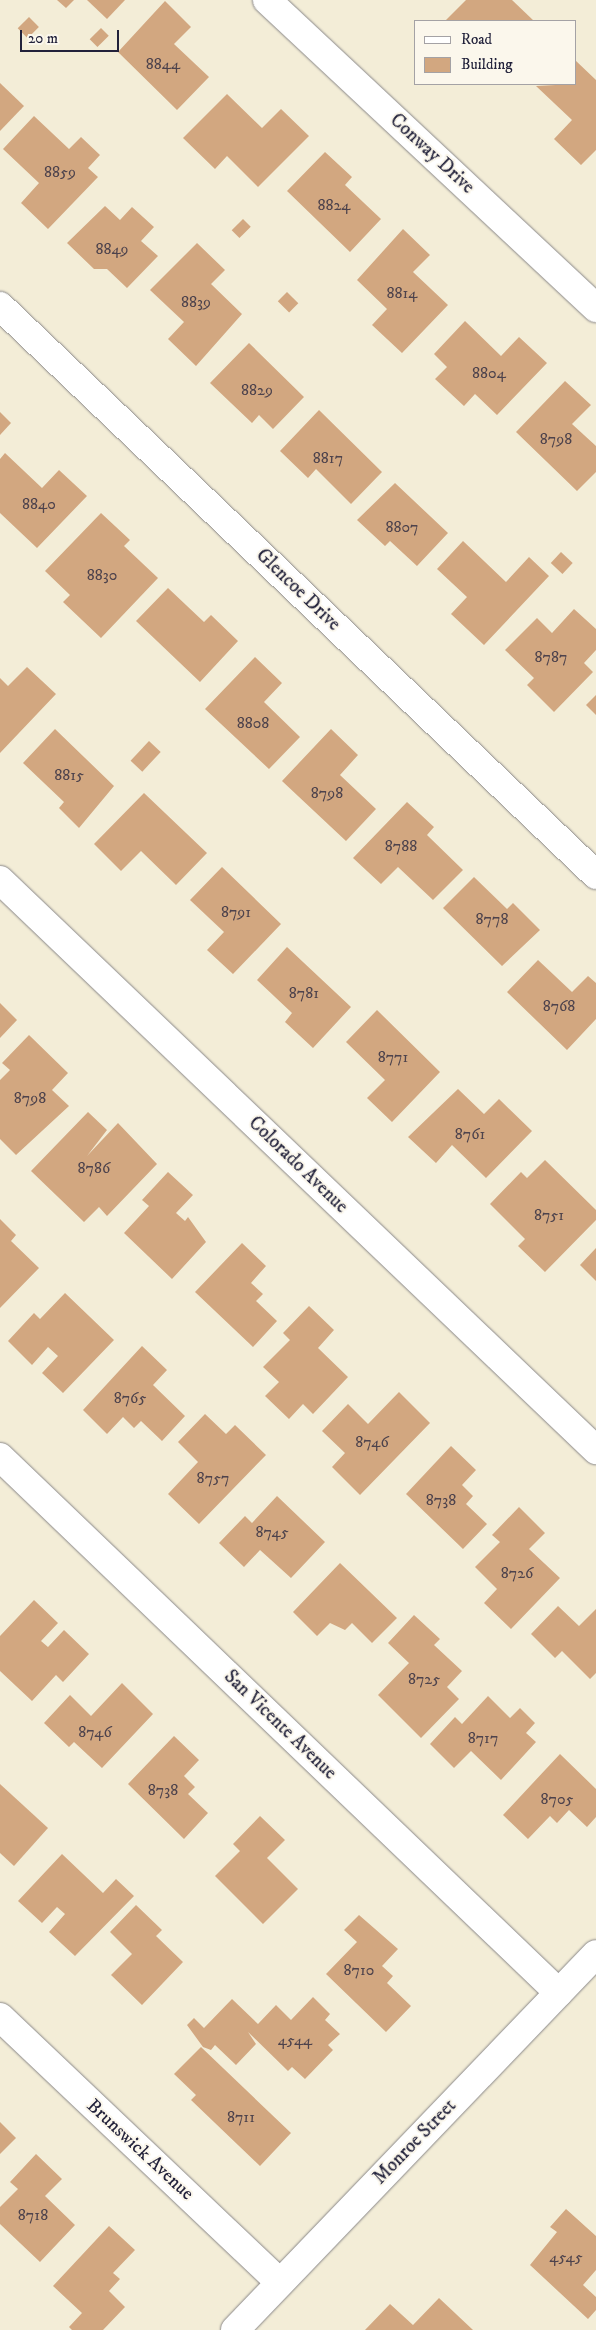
<!DOCTYPE html>
<style>
body{margin:0}
#map{position:relative;width:596px;height:2330px;overflow:hidden;background:#f3edd7;font-family:"IM FELL DW Pica",serif}
div>[style]{position:absolute}
.building>*{inset:0;background:#d2a780;transform-origin:0 0}
.roads{filter:drop-shadow(0 0 1px #8a8889) drop-shadow(0 0 1px #8a8889)}
.minor>*{height:28px;margin:-14px;padding:0 14px;transform-origin:14px;border-radius:14px;background:#fff}
.tertiary>*{height:28px;margin:-14px;padding:0 14px;transform-origin:14px;border-radius:14px;background:#fff}
span{translate:-50% -50%;white-space:nowrap;text-align:center;line-height:1.15;-webkit-text-stroke:4px #fbf7ec;paint-order:stroke}
.number-label{font-size:16px;color:#4e434c}
.number-label span{-webkit-text-stroke-width:0}
.street-label{font-size:19px;color:#22223b}
.legend{position:absolute;left:414px;top:20px;width:162px;height:65px;box-sizing:border-box;background:#fbf7ec;border:1px solid #a4a2a5;margin:0;padding:6px 9px;list-style:none;font-size:15px;color:#22223b}
.legend li{display:flex;align-items:center;gap:10px;height:25px}
.legend b{width:25px;border:1px solid #a4a2a5}
.scale{position:absolute;left:20px;top:30px;width:99px;height:22px;box-sizing:border-box;border:2px solid #22223b;border-top:0;padding-left:6px;font-size:15px;line-height:18px;white-space:nowrap;color:#22223b;-webkit-text-stroke:4px #fbf7ec;paint-order:stroke}
</style>
<div id="map">
<div class="building">
<div style="clip-path:polygon(57px 0,74px 0,66px 8px)"></div>
<div style="clip-path:polygon(87px 0,125px 0,107px 19px)"></div>
<div style="clip-path:polygon(466px 0,512px 0,534px 21px,445px 21px)"></div>
<div style="clip-path:polygon(165px 1px,191px 27px,174px 44px,209px 77px,177px 110px,118px 52px)"></div>
<div style="left:29px;top:17px;width:14px;height:16px;rotate:45deg"></div>
<div style="left:101px;top:28px;width:11px;height:16px;rotate:45deg"></div>
<div style="clip-path:polygon(575px 60px,596px 80px,596px 150px,581px 165px,554px 139px,572px 120px,536px 86px,575px 84px)"></div>
<div style="clip-path:polygon(0 83px,24px 106px,0 131px)"></div>
<div style="clip-path:polygon(227px 94px,262px 128px,281px 109px,309px 136px,258px 187px,227px 156px,215px 169px,183px 138px)"></div>
<div style="clip-path:polygon(34px 116px,69px 149px,81px 137px,100px 155px,88px 168px,98px 177px,48px 229px,21px 203px,39px 183px,3px 149px)"></div>
<div style="clip-path:polygon(325px 152px,352px 177px,345px 185px,381px 219px,350px 252px,287px 191px)"></div>
<div style="clip-path:polygon(105px 206px,120px 220px,132px 207px,154px 227px,141px 241px,158px 256px,127px 288px,107px 269px,94px 269px,67px 243px)"></div>
<div style="left:243px;top:219px;width:11px;height:16px;rotate:45deg"></div>
<div style="clip-path:polygon(403px 229px,430px 255px,413px 272px,448px 305px,402px 353px,372px 325px,387px 309px,357px 280px)"></div>
<div style="clip-path:polygon(197px 243px,225px 270px,211px 284px,242px 314px,196px 366px,168px 339px,184px 322px,150px 290px)"></div>
<div style="left:287px;top:292px;width:16px;height:13px;rotate:45deg"></div>
<div style="clip-path:polygon(465px 321px,501px 356px,519px 337px,547px 363px,497px 415px,475px 394px,464px 406px,435px 379px,447px 367px,434px 354px)"></div>
<div style="clip-path:polygon(249px 343px,304px 397px,273px 429px,259px 415px,252px 423px,210px 383px)"></div>
<div style="clip-path:polygon(565px 381px,591px 405px,572px 424px,596px 446px,596px 472px,577px 491px,516px 432px)"></div>
<div style="clip-path:polygon(319px 410px,382px 472px,351px 504px,316px 469px,308px 478px,280px 451px)"></div>
<div style="clip-path:polygon(0 412px,11px 423px,0 435px)"></div>
<div style="clip-path:polygon(5px 453px,42px 488px,59px 470px,87px 496px,37px 548px,0 513px,0 459px)"></div>
<div style="clip-path:polygon(395px 483px,448px 533px,417px 566px,390px 541px,385px 546px,357px 520px)"></div>
<div style="clip-path:polygon(101px 513px,130px 540px,124px 546px,158px 578px,101px 638px,63px 602px,70px 595px,45px 571px)"></div>
<div style="clip-path:polygon(463px 541px,506px 582px,529px 557px,549px 576px,484px 645px,451px 614px,467px 597px,437px 569px)"></div>
<div style="left:561px;top:552px;width:16px;height:15px;rotate:43deg"></div>
<div style="clip-path:polygon(168px 588px,204px 622px,211px 615px,238px 641px,200px 682px,136px 621px)"></div>
<div style="clip-path:polygon(574px 609px,596px 629px,596px 650px,584px 663px,593px 672px,554px 712px,527px 685px,534px 678px,505px 650px,537px 618px,552px 633px)"></div>
<div style="clip-path:polygon(255px 657px,282px 683px,264px 702px,300px 737px,269px 769px,205px 709px)"></div>
<div style="clip-path:polygon(27px 667px,56px 694px,0 753px,0 678px,8px 686px)"></div>
<div style="clip-path:polygon(596px 695px,596px 715px,586px 705px)"></div>
<div style="clip-path:polygon(55px 729px,114px 786px,79px 828px,59px 808px,64px 802px,23px 763px)"></div>
<div style="clip-path:polygon(331px 729px,358px 755px,340px 775px,376px 809px,346px 841px,282px 781px)"></div>
<div style="left:149px;top:741px;width:16px;height:27px;rotate:43deg"></div>
<div style="clip-path:polygon(144px 793px,207px 853px,176px 885px,141px 851px,121px 871px,94px 844px)"></div>
<div style="clip-path:polygon(407px 802px,434px 827px,427px 835px,463px 870px,433px 900px,398px 867px,381px 884px,353px 858px)"></div>
<div style="clip-path:polygon(222px 867px,281px 924px,233px 974px,207px 950px,224px 932px,190px 900px)"></div>
<div style="clip-path:polygon(474px 877px,507px 909px,513px 903px,540px 930px,502px 966px,443px 908px)"></div>
<div style="clip-path:polygon(287px 947px,351px 1007px,313px 1048px,285px 1022px,292px 1013px,257px 980px)"></div>
<div style="clip-path:polygon(538px 960px,572px 992px,588px 976px,596px 983px,596px 1019px,567px 1050px,507px 992px)"></div>
<div style="clip-path:polygon(0 1003px,17px 1020px,0 1038px)"></div>
<div style="clip-path:polygon(377px 1010px,440px 1072px,392px 1122px,367px 1098px,385px 1080px,346px 1042px)"></div>
<div style="clip-path:polygon(29px 1035px,68px 1073px,52px 1090px,69px 1106px,16px 1155px,0 1139px,0 1080px,10px 1070px,2px 1063px)"></div>
<div style="clip-path:polygon(458px 1089px,484px 1114px,499px 1099px,532px 1131px,486px 1178px,452px 1145px,436px 1163px,408px 1137px)"></div>
<div style="clip-path:polygon(88px 1112px,107px 1130px,87px 1156px,118px 1123px,157px 1164px,107px 1216px,99px 1207px,84px 1222px,31px 1171px)"></div>
<div style="clip-path:polygon(545px 1160px,596px 1210px,596px 1220px,545px 1272px,518px 1246px,525px 1239px,490px 1204px,521px 1172px,527px 1178px)"></div>
<div style="clip-path:polygon(168px 1172px,193px 1195px,176px 1213px,185px 1221px,188px 1217px,206px 1242px,172px 1279px,124px 1233px,149px 1206px,142px 1200px)"></div>
<div style="clip-path:polygon(0 1219px,16px 1235px,11px 1241px,39px 1268px,0 1308px)"></div>
<div style="clip-path:polygon(242px 1243px,266px 1266px,251px 1283px,263px 1294px,256px 1301px,277px 1321px,253px 1347px,195px 1292px)"></div>
<div style="clip-path:polygon(596px 1248px,596px 1281px,580px 1265px)"></div>
<div style="clip-path:polygon(65px 1293px,114px 1340px,63px 1393px,42px 1373px,58px 1356px,48px 1347px,32px 1365px,8px 1341px,34px 1313px,40px 1319px)"></div>
<div style="clip-path:polygon(309px 1306px,334px 1330px,318px 1348px,348px 1377px,313px 1414px,303px 1404px,289px 1419px,265px 1396px,279px 1382px,263px 1367px,290px 1340px,283px 1333px)"></div>
<div style="clip-path:polygon(142px 1346px,167px 1370px,153px 1385px,185px 1416px,162px 1441px,141px 1421px,134px 1428px,123px 1417px,107px 1434px,83px 1410px)"></div>
<div style="clip-path:polygon(399px 1392px,430px 1423px,360px 1495px,332px 1467px,345px 1453px,322px 1431px,348px 1404px,368px 1424px)"></div>
<div style="clip-path:polygon(205px 1414px,226px 1434px,235px 1425px,266px 1455px,199px 1524px,168px 1494px,198px 1462px,178px 1442px)"></div>
<div style="clip-path:polygon(451px 1446px,476px 1470px,462px 1485px,473px 1496px,466px 1504px,487px 1524px,463px 1549px,406px 1494px)"></div>
<div style="clip-path:polygon(277px 1496px,325px 1542px,291px 1578px,260px 1550px,244px 1567px,219px 1543px,245px 1516px,252px 1523px)"></div>
<div style="clip-path:polygon(519px 1507px,545px 1533px,529px 1549px,560px 1578px,511px 1629px,484px 1603px,497px 1589px,475px 1567px,500px 1542px,492px 1535px)"></div>
<div style="clip-path:polygon(340px 1563px,397px 1618px,372px 1643px,352px 1623px,345px 1630px,330px 1623px,317px 1636px,293px 1612px)"></div>
<div style="clip-path:polygon(34px 1600px,58px 1623px,41px 1641px,48px 1647px,64px 1630px,89px 1654px,63px 1682px,56px 1675px,32px 1701px,0 1671px,0 1636px)"></div>
<div style="clip-path:polygon(558px 1606px,579px 1626px,596px 1609px,596px 1673px,590px 1679px,562px 1651px,555px 1658px,531px 1634px)"></div>
<div style="clip-path:polygon(414px 1615px,440px 1639px,434px 1645px,462px 1671px,447px 1687px,459px 1699px,421px 1738px,378px 1695px,409px 1663px,388px 1643px)"></div>
<div style="clip-path:polygon(122px 1683px,153px 1714px,102px 1768px,74px 1742px,69px 1747px,44px 1723px,70px 1695px,91px 1716px)"></div>
<div style="clip-path:polygon(488px 1696px,510px 1718px,520px 1708px,535px 1723px,526px 1733px,536px 1742px,501px 1780px,471px 1751px,454px 1768px,430px 1744px,455px 1717px,462px 1724px)"></div>
<div style="clip-path:polygon(174px 1736px,199px 1760px,184px 1776px,195px 1787px,188px 1794px,208px 1813px,184px 1839px,128px 1784px)"></div>
<div style="clip-path:polygon(560px 1754px,596px 1789px,596px 1817px,587px 1827px,569px 1810px,557px 1823px,550px 1816px,528px 1839px,503px 1815px)"></div>
<div style="clip-path:polygon(0 1784px,48px 1828px,14px 1866px,0 1853px)"></div>
<div style="clip-path:polygon(260px 1816px,285px 1840px,267px 1858px,298px 1889px,263px 1924px,215px 1876px,240px 1851px,233px 1844px)"></div>
<div style="clip-path:polygon(62px 1854px,103px 1893px,116px 1879px,134px 1896px,75px 1956px,49px 1932px,65px 1914px,57px 1907px,42px 1923px,18px 1901px)"></div>
<div style="clip-path:polygon(136px 1905px,162px 1930px,156px 1936px,183px 1962px,142px 2005px,111px 1975px,132px 1954px,110px 1932px)"></div>
<div style="clip-path:polygon(359px 1915px,398px 1949px,382px 1966px,393px 1976px,387px 1983px,411px 2006px,386px 2032px,326px 1974px,357px 1942px,344px 1930px)"></div>
<div style="clip-path:polygon(313px 1997px,330px 2014px,325px 2020px,340px 2034px,328px 2045px,333px 2050px,305px 2079px,292px 2067px,288px 2071px,248px 2032px,256px 2044px,236px 2065px,215px 2045px,211px 2050px,203px 2047px,187px 2025px,194px 2018px,204px 2028px,232px 1999px,258px 2024px,276px 2005px,291px 2020px)"></div>
<div style="clip-path:polygon(201px 2047px,291px 2133px,260px 2166px,191px 2100px,196px 2095px,174px 2074px)"></div>
<div style="clip-path:polygon(0 2122px,16px 2138px,0 2154px)"></div>
<div style="clip-path:polygon(36px 2154px,62px 2179px,45px 2196px,75px 2225px,40px 2262px,0 2224px,0 2207px,18px 2189px,10px 2182px)"></div>
<div style="clip-path:polygon(566px 2209px,596px 2236px,596px 2270px,583px 2285px,596px 2297px,596px 2310px,588px 2319px,530px 2265px,557px 2232px,550px 2227px)"></div>
<div style="clip-path:polygon(109px 2226px,135px 2250px,113px 2273px,120px 2279px,109px 2291px,125px 2307px,103px 2330px,72px 2330px,69px 2327px,82px 2313px,53px 2286px)"></div>
<div style="clip-path:polygon(439px 2298px,473px 2330px,365px 2330px,390px 2304px,413px 2325px)"></div>
</div>
<div class="roads">
<div class="minor">
<div style="left:267px;top:0;width:451px;rotate:43.1deg"></div>
<div style="left:0;top:306px;width:824px;rotate:43.67deg"></div>
<div style="left:0;top:1457px;width:774px;rotate:43.8deg"></div>
<div style="left:0;top:2017px;width:386px;rotate:43.5deg"></div>
</div>
<div class="tertiary">
<div style="left:0;top:880px;width:825px;rotate:43.72deg"></div>
<div style="left:235px;top:2330px;width:521px;rotate:-46.17deg"></div>
</div>
</div>
<div class="number-label">
<span style="left:163px;top:64px">8844</span>
<span style="left:60px;top:172px">8859</span>
<span style="left:334px;top:205px">8824</span>
<span style="left:112px;top:249px">8849</span>
<span style="left:402px;top:293px">8814</span>
<span style="left:196px;top:302px">8839</span>
<span style="left:489px;top:373px">8804</span>
<span style="left:257px;top:390px">8829</span>
<span style="left:556px;top:439px">8798</span>
<span style="left:328px;top:458px">8817</span>
<span style="left:39px;top:504px">8840</span>
<span style="left:402px;top:527px">8807</span>
<span style="left:102px;top:575px">8830</span>
<span style="left:551px;top:657px">8787</span>
<span style="left:253px;top:723px">8808</span>
<span style="left:69px;top:775px">8815</span>
<span style="left:327px;top:793px">8798</span>
<span style="left:401px;top:846px">8788</span>
<span style="left:236px;top:912px">8791</span>
<span style="left:492px;top:919px">8778</span>
<span style="left:304px;top:993px">8781</span>
<span style="left:559px;top:1006px">8768</span>
<span style="left:393px;top:1057px">8771</span>
<span style="left:30px;top:1098px">8798</span>
<span style="left:470px;top:1134px">8761</span>
<span style="left:94px;top:1168px">8786</span>
<span style="left:549px;top:1215px">8751</span>
<span style="left:130px;top:1398px">8765</span>
<span style="left:372px;top:1442px">8746</span>
<span style="left:213px;top:1478px">8757</span>
<span style="left:441px;top:1500px">8738</span>
<span style="left:272px;top:1532px">8745</span>
<span style="left:517px;top:1573px">8726</span>
<span style="left:424px;top:1679px">8725</span>
<span style="left:95px;top:1732px">8746</span>
<span style="left:483px;top:1738px">8717</span>
<span style="left:163px;top:1790px">8738</span>
<span style="left:557px;top:1799px">8705</span>
<span style="left:359px;top:1970px">8710</span>
<span style="left:295px;top:2040px">4544</span>
<span style="left:241px;top:2117px">8711</span>
<span style="left:33px;top:2215px">8718</span>
<span style="left:566px;top:2257px">4545</span>
</div>
<div class="street-label">
<span style="left:432px;top:154px;rotate:43deg">Conway Drive</span>
<span style="left:298px;top:590px;rotate:44deg">Glencoe Drive</span>
<span style="left:298px;top:1165px;rotate:44deg">Colorado Avenue</span>
<span style="left:280px;top:1725px;rotate:44deg">San Vicente Avenue</span>
<span style="left:415px;top:2142px;rotate:-46deg">Monroe Street</span>
<span style="left:140px;top:2150px;rotate:43deg">Brunswick Avenue</span>
</div>
<ul class="legend">
<li><b style="height:6px;background:#fff"></b>Road</li>
<li><b style="height:14px;background:#d2a780"></b>Building</li>
</ul>
<div class="scale">20 m</div>
</div>
